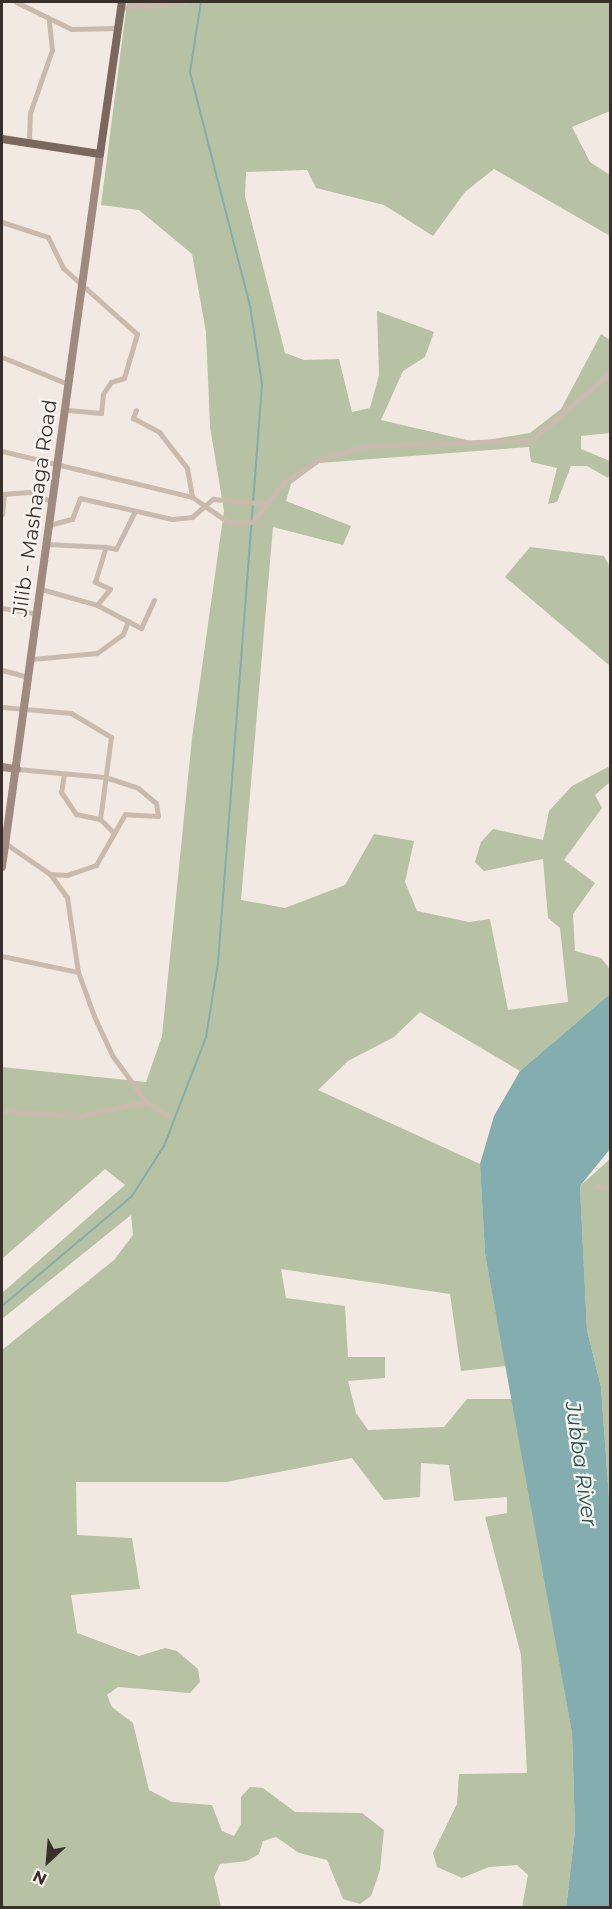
<!DOCTYPE html>
<style>
body{margin:0}
#map{position:relative;width:612px;height:1909px;overflow:hidden;background:#f2eae2;font-family:Montserrat,sans-serif}
div>[style]{position:absolute}
.green>*{inset:0;background:#b7c1a3}
.water>*{inset:0;background:#83adae}
.stream>*{height:2px;margin:-1px;padding:0 1px;transform-origin:1px;border-radius:1px;background:#83adae}
.street>*{height:5px;margin:-2.5px;padding:0 2.5px;transform-origin:2.5px;border-radius:2.5px;background:#cabaae}
.secondary>*{height:8px;margin:-4px;padding:0 4px;transform-origin:4px;border-radius:4px;background:#9e8a80}
.primary>*{height:8px;margin:-4px;padding:0 4px;transform-origin:4px;border-radius:4px;background:#7a675e}
span{translate:-50% -50%;white-space:nowrap;text-align:center;line-height:1.15;-webkit-text-stroke:4.5px #faf4ef;paint-order:stroke}
.street-label{font-size:20px;color:#39302c}
.water-label{font-size:21px;color:#245658;font-style:italic}
.frame{position:absolute;inset:0;border:3px solid #39302c;pointer-events:none}
.north{position:absolute;left:18px;top:1831px;width:60px;height:60px;-webkit-text-stroke:4px #faf4ef;paint-order:stroke;rotate:206deg;font-size:16px;font-weight:700;line-height:24px;text-align:center;color:#39302c}
.north::after{content:'';display:block;margin:auto;width:21px;height:27px;background:#39302c;clip-path:polygon(50% 0,100% 100%,50% 72%,0 100%)}
</style>
<div id="map">
<div class="green">
<div style="clip-path:polygon(127px 2px,610px 2px,610px 111px,572px 127px,590px 162px,610px 175px,610px 236px,494px 169px,465px 192px,433px 236px,384px 205px,316px 188px,307px 170px,246px 172px,245px 196px,285px 353px,304px 360px,339px 359px,352px 412px,370px 408px,379px 375px,377px 311px,434px 332px,425px 357px,403px 371px,381px 420px,475px 442px,530px 433px,561px 409px,601px 334px,610px 340px,610px 433px,581px 436px,581px 449px,610px 461px,610px 474px,608px 478px,587px 466px,571px 466px,557px 502px,548px 504px,557px 468px,531px 462px,529px 447px,319px 463px,291px 484px,286px 501px,351px 526px,343px 545px,273px 527px,241px 900px,285px 908px,345px 885px,374px 834px,414px 841px,405px 882px,417px 911px,469px 922px,490px 919px,508px 1010px,568px 1002px,560px 928px,548px 918px,543px 859px,484px 871px,475px 862px,481px 842px,493px 829px,543px 840px,549px 811px,572px 786px,610px 766px,610px 782px,595px 795px,602px 808px,564px 860px,595px 883px,573px 914px,575px 951px,601px 958px,610px 969px,610px 994px,520px 1071px,420px 1012px,394px 1037px,348px 1061px,318px 1090px,480px 1164px,485px 1254px,506px 1366px,461px 1371px,450px 1294px,281px 1269px,286px 1298px,345px 1306px,348px 1357px,385px 1357px,385px 1378px,348px 1381px,356px 1413px,368px 1430px,444px 1427px,467px 1399px,513px 1399px,572px 1733px,575px 1831px,566px 1907px,522px 1907px,528px 1875px,517px 1865px,489px 1867px,462px 1878px,437px 1867px,433px 1853px,457px 1804px,459px 1774px,527px 1773px,521px 1655px,485px 1517px,507px 1513px,507px 1497px,454px 1501px,449px 1465px,421px 1463px,420px 1497px,384px 1500px,352px 1458px,226px 1482px,76px 1482px,77px 1535px,132px 1538px,140px 1589px,71px 1595px,77px 1633px,139px 1656px,165px 1648px,177px 1651px,198px 1669px,200px 1682px,190px 1693px,118px 1687px,107px 1695px,112px 1707px,133px 1723px,149px 1790px,172px 1802px,212px 1805px,222px 1831px,234px 1836px,241px 1824px,241px 1797px,250px 1787px,263px 1788px,295px 1812px,362px 1813px,384px 1830px,380px 1870px,371px 1896px,360px 1904px,343px 1899px,327px 1860px,299px 1853px,276px 1837px,263px 1841px,259px 1854px,247px 1861px,220px 1864px,214px 1877px,221px 1907px,2px 1907px,2px 1350px,114px 1260px,133px 1235px,131px 1215px,2px 1319px,2px 1293px,125px 1185px,105px 1169px,2px 1259px,2px 1067px,146px 1082px,162px 1036px,192px 738px,224px 511px,210px 427px,206px 332px,192px 254px,139px 210px,101px 205px)"></div>
<div style="clip-path:polygon(530px 547px,604px 556px,610px 567px,610px 666px,505px 577px)"></div>
<div style="clip-path:polygon(610px 1159px,610px 1512px,601px 1387px,587px 1330px,580px 1186px)"></div>
</div>
<div class="water">
<div style="clip-path:polygon(610px 994px,610px 1149px,580px 1186px,587px 1330px,601px 1387px,610px 1512px,610px 1907px,566px 1908px,575px 1831px,572px 1733px,485px 1254px,480px 1164px,494px 1116px,520px 1071px)"></div>
</div>
<div class="stream">
<div style="left:2px;top:1306px;width:170px;rotate:-40.2deg"></div>
<div style="left:132px;top:1196px;width:59px;rotate:-57.4deg"></div>
<div style="left:164px;top:1146px;width:117px;rotate:-68.9deg"></div>
<div style="left:206px;top:1037px;width:75px;rotate:-80.8deg"></div>
<div style="left:218px;top:963px;width:581px;rotate:-85.65deg"></div>
<div style="left:262px;top:384px;width:79px;rotate:-98.7deg"></div>
<div style="left:250px;top:306px;width:242px;rotate:-104.4deg"></div>
<div style="left:190px;top:72px;width:71px;rotate:-81.1deg"></div>
</div>
<div class="street">
<div style="left:16px;top:2px;width:61px;rotate:26.1deg"></div>
<div style="left:71px;top:29px;width:47px;rotate:-1.2deg"></div>
<div style="left:121px;top:8px;width:64px;rotate:-5.4deg"></div>
<div style="left:29px;top:140px;width:27px;rotate:-88deg"></div>
<div style="left:30px;top:113px;width:67px;rotate:-70.8deg"></div>
<div style="left:52px;top:50px;width:31px;rotate:-96deg"></div>
<div style="left:2px;top:222px;width:48px;rotate:18.1deg"></div>
<div style="left:48px;top:237px;width:34px;rotate:64deg"></div>
<div style="left:63px;top:268px;width:99px;rotate:41.7deg"></div>
<div style="left:137px;top:334px;width:46px;rotate:106.5deg"></div>
<div style="left:124px;top:378px;width:14px;rotate:163deg"></div>
<div style="left:111px;top:382px;width:14px;rotate:124deg"></div>
<div style="left:103px;top:394px;width:19px;rotate:96deg"></div>
<div style="left:101px;top:413px;width:36px;rotate:-175deg"></div>
<div style="left:2px;top:357px;width:71px;rotate:22.2deg"></div>
<div style="left:136px;top:410px;width:9px;rotate:111deg"></div>
<div style="left:133px;top:418px;width:30px;rotate:28deg"></div>
<div style="left:159px;top:432px;width:46px;rotate:52.1deg"></div>
<div style="left:187px;top:468px;width:29px;rotate:80deg"></div>
<div style="left:2px;top:451px;width:195px;rotate:13.6deg"></div>
<div style="left:192px;top:497px;width:44px;rotate:34.8deg"></div>
<div style="left:228px;top:522px;width:25px"></div>
<div style="left:253px;top:522px;width:51px;rotate:-52.2deg"></div>
<div style="left:284px;top:482px;width:45px;rotate:-32.3deg"></div>
<div style="left:322px;top:458px;width:48px;rotate:-14.6deg"></div>
<div style="left:368px;top:446px;width:164px;rotate:-2.1deg"></div>
<div style="left:532px;top:440px;width:103px;rotate:-40.7deg"></div>
<div style="left:2px;top:494px;width:27px;rotate:-4deg"></div>
<div style="left:29px;top:492px;width:25px;rotate:23deg"></div>
<div style="left:2px;top:514px;width:20px;rotate:-84deg"></div>
<div style="left:49px;top:525px;width:24px;rotate:-15deg"></div>
<div style="left:72px;top:519px;width:22px;rotate:-69deg"></div>
<div style="left:80px;top:498px;width:94px;rotate:12.9deg"></div>
<div style="left:172px;top:519px;width:20px;rotate:-6deg"></div>
<div style="left:192px;top:517px;width:28px;rotate:-41deg"></div>
<div style="left:213px;top:499px;width:56px;rotate:5.1deg"></div>
<div style="left:46px;top:544px;width:60px;rotate:2.9deg"></div>
<div style="left:41px;top:589px;width:58px;rotate:15.9deg"></div>
<div style="left:97px;top:605px;width:50px;rotate:27.6deg"></div>
<div style="left:141px;top:628px;width:31px;rotate:-65deg"></div>
<div style="left:97px;top:605px;width:21px;rotate:-51deg"></div>
<div style="left:110px;top:589px;width:17px;rotate:-155deg"></div>
<div style="left:95px;top:582px;width:37px;rotate:-73deg"></div>
<div style="left:106px;top:547px;width:10px;rotate:11deg"></div>
<div style="left:116px;top:549px;width:42px;rotate:-63.4deg"></div>
<div style="left:2px;top:608px;width:36px;rotate:9deg"></div>
<div style="left:32px;top:659px;width:65px;rotate:-5.3deg"></div>
<div style="left:97px;top:653px;width:32px;rotate:-36deg"></div>
<div style="left:123px;top:634px;width:14px;rotate:-69deg"></div>
<div style="left:2px;top:670px;width:28px;rotate:15deg"></div>
<div style="left:2px;top:707px;width:69px;rotate:5deg"></div>
<div style="left:71px;top:713px;width:47px;rotate:31deg"></div>
<div style="left:111px;top:737px;width:83px;rotate:97.6deg"></div>
<div style="left:100px;top:819px;width:17px;rotate:45deg"></div>
<div style="left:17px;top:769px;width:88px;rotate:5.2deg"></div>
<div style="left:105px;top:777px;width:35px;rotate:18deg"></div>
<div style="left:138px;top:788px;width:23px;rotate:40deg"></div>
<div style="left:156px;top:803px;width:13px;rotate:81deg"></div>
<div style="left:158px;top:816px;width:33px;rotate:-177deg"></div>
<div style="left:125px;top:814px;width:59px;rotate:119.6deg"></div>
<div style="left:96px;top:865px;width:31px;rotate:161deg"></div>
<div style="left:67px;top:875px;width:17px;rotate:-177deg"></div>
<div style="left:64px;top:774px;width:18px;rotate:99deg"></div>
<div style="left:61px;top:792px;width:27px;rotate:56deg"></div>
<div style="left:76px;top:814px;width:25px;rotate:12deg"></div>
<div style="left:2px;top:841px;width:58px;rotate:34.5deg"></div>
<div style="left:50px;top:874px;width:29px;rotate:54deg"></div>
<div style="left:67px;top:897px;width:76px;rotate:81.7deg"></div>
<div style="left:78px;top:972px;width:47px;rotate:70deg"></div>
<div style="left:94px;top:1016px;width:43px;rotate:65.2deg"></div>
<div style="left:112px;top:1055px;width:58px;rotate:54.1deg"></div>
<div style="left:146px;top:1102px;width:27px;rotate:33deg"></div>
<div style="left:2px;top:956px;width:78px;rotate:11.9deg"></div>
<div style="left:2px;top:1111px;width:78px;rotate:3.7deg"></div>
<div style="left:80px;top:1116px;width:67px;rotate:-12deg"></div>
<div style="left:596px;top:1186px;width:14px;rotate:8deg"></div>
</div>
<div class="secondary">
<div style="left:2px;top:767px;width:15px;rotate:8deg"></div>
<div style="left:2px;top:867px;width:720px;rotate:-82.17deg"></div>
</div>
<div class="primary">
<div style="left:2px;top:139px;width:99px;rotate:8.7deg"></div>
<div style="left:100px;top:154px;width:154px;rotate:-81.8deg"></div>
</div>
<div class="street-label">
<span style="left:35px;top:508px;rotate:-82deg">Jilib - Mashaaga Road</span>
</div>
<div class="water-label">
<span style="left:581px;top:1464px;rotate:82deg">Jubba River</span>
</div>
<div class="frame"></div>
<div class="north">N</div>
</div>
